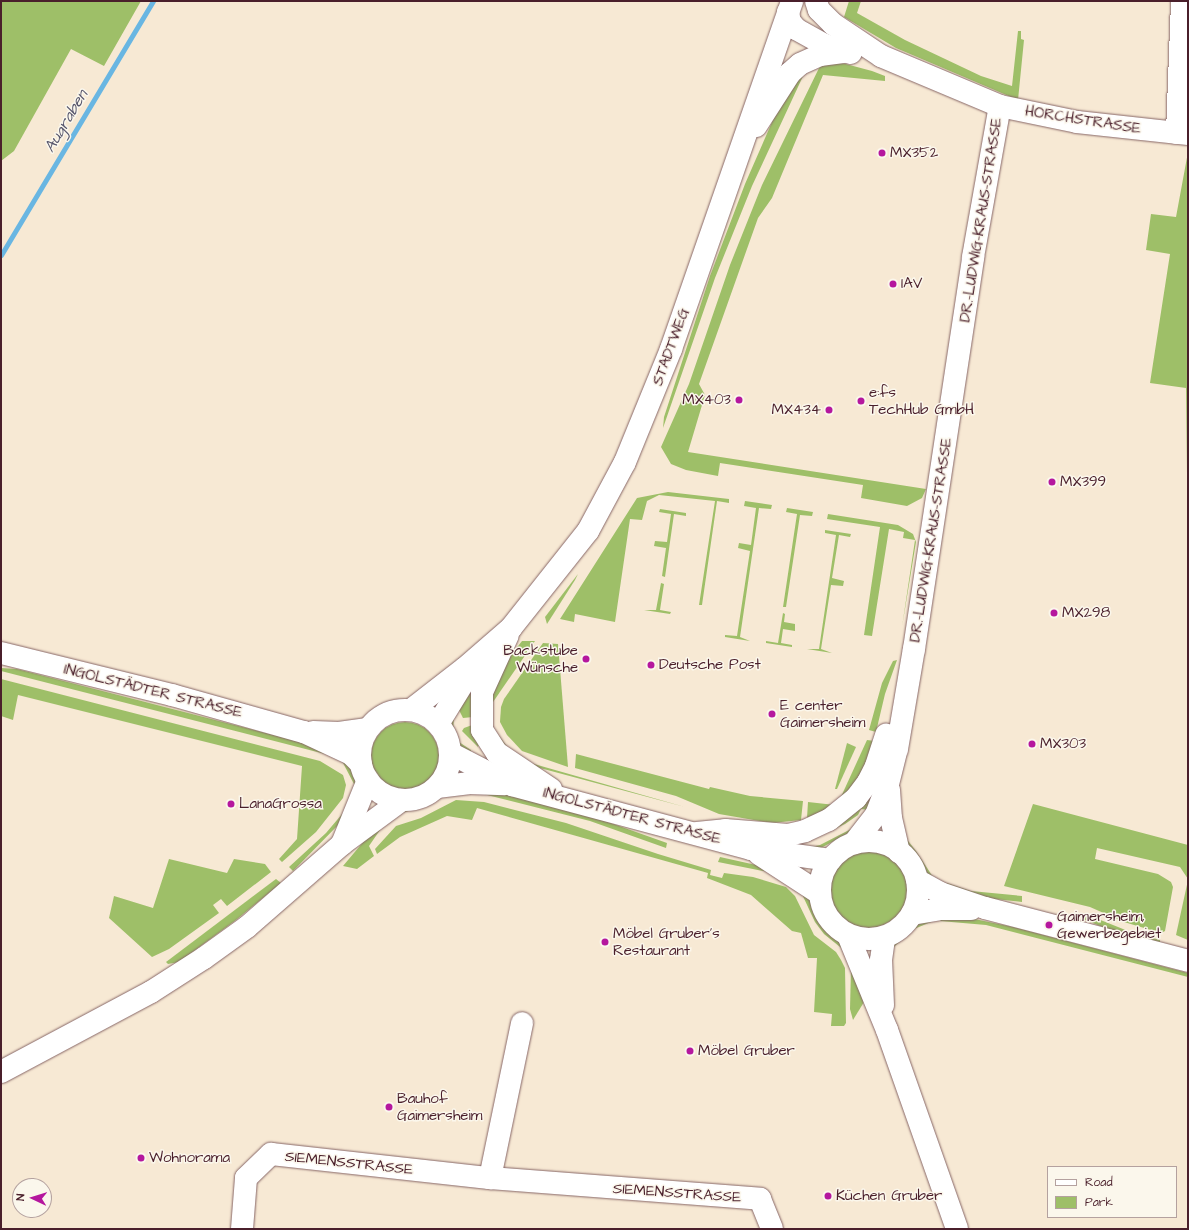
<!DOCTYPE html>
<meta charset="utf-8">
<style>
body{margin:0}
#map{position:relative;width:1189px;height:1230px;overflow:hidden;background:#f7e9d4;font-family:"Architects Daughter",sans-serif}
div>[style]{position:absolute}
.green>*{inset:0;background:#9ebf68}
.round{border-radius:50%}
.stream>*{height:5px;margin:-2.5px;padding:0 2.5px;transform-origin:2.5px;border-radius:2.5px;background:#69b6e2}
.roads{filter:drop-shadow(0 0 1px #876666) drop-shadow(0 0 1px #876666)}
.minor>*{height:22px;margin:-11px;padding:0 11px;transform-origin:11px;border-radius:11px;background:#fff}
.major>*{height:22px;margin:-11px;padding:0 11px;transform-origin:11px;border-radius:11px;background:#fff}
.major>.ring{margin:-11px;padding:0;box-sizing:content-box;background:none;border:22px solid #fff;border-radius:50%}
.dots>*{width:11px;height:11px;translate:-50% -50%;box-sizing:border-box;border:2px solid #fbf7ec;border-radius:50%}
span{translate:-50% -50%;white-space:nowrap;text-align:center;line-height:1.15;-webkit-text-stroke:3px #fbf7ec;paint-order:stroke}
.street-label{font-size:15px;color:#4a1f2b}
.poi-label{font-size:15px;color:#4a1f2b}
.left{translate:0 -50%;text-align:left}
.right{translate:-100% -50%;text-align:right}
.water-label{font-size:16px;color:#55546b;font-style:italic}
.frame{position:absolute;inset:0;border:2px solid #4a1f2b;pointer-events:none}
.legend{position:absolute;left:1047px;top:1166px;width:130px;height:52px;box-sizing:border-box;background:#fbf7ec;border:1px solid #b4a19f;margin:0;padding:5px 7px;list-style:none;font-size:12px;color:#4a1f2b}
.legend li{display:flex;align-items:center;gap:8px;height:20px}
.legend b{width:20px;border:1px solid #b4a19f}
.north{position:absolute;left:12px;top:1178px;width:40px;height:40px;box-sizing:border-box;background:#fbf7ec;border:1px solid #b4a19f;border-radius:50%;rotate:274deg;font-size:11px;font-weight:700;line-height:16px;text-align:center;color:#4a1f2b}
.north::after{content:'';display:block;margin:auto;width:14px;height:18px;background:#b5179e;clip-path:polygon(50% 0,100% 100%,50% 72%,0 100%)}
</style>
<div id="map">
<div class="green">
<div style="clip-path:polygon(1px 1px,141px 1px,104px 66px,71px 49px,14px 151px,1px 161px)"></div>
<div style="clip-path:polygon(849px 1px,861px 1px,857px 13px,905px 40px,981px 76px,1012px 86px,1018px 31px,1021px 31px,1021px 39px,1024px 40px,1018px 100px,896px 48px,844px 17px)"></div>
<div style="clip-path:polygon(842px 63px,872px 71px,885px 76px,885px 81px,823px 75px,772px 198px,758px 218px,699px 384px,705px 395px,688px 452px,926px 489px,922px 498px,907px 506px,861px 498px,863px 485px,720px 463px,718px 476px,686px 470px,671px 464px,661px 447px,689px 384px,730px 265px,762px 185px,820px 66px)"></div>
<div style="clip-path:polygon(804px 74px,752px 186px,715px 278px,663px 428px,664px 417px,710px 276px,745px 184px,783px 97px)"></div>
<div style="clip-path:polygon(1188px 152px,1188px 561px,1186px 388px,1150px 383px,1170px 254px,1146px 250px,1151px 214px,1176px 217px)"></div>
<div style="clip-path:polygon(668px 492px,729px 499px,729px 503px,717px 501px,702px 605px,699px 605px,715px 501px,659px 495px,647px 501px,642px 520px,630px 519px,615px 622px,575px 614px,574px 622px,560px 619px,637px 498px)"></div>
<div style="clip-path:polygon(745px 501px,772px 505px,771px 509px,759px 508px,740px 637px,750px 641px,725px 637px,725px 635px,737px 636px,750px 551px,738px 548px,739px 543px,751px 545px,756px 508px,744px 506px)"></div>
<div style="clip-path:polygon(787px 508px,813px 512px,812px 516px,800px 515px,786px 607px,783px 607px,797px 514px,786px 512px)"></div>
<div style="clip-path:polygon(660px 509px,686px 513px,686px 516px,674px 514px,665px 577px,662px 576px,666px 548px,654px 546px,655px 541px,667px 542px,671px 514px,659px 512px)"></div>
<div style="clip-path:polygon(828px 514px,898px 525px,913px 534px,916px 542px,902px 627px,915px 540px,903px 538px,904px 532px,889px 529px,872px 636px,864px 635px,880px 527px,827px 519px)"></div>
<div style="clip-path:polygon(825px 530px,851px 534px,850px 537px,839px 535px,832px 578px,844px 581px,843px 586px,831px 585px,821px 649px,832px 653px,807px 649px,819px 649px,836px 535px,825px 533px)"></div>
<div style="clip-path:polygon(578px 574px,575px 580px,547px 624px,545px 617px)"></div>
<div style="clip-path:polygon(661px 583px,664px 584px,660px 610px,671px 612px,670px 614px,644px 610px,656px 610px)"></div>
<div style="clip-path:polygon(783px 613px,785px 614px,784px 622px,795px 624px,795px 631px,783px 629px,781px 643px,792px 645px,792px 647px,766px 643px,766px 641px,778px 643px)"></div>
<div style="clip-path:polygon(522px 641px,535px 641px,491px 705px,487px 702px,504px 664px)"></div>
<div style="clip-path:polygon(543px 643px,558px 644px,568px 767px,522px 751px,507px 735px,500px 722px,501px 707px,504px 699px)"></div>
<div style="clip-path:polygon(897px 660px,885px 694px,876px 732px,869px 730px,882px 683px,893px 661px)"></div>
<div style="clip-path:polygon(1px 668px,17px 669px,328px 749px,325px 754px,1px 671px)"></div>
<div style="clip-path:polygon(480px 674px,473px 717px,463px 718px,457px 706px)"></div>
<div style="clip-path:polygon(1px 679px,320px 761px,343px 775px,346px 785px,343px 798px,316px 832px,282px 862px,279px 859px,297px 839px,302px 766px,18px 695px,13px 720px,1px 716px)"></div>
<div style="clip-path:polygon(394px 701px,407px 701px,407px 704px,383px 708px,367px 720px,360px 721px,371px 711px)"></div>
<div style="clip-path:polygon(454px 717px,453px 732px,456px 740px,471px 750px,471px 756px,456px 745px,450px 732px,449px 725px)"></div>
<div class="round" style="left:371px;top:722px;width:68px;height:68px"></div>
<div style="clip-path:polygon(489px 723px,513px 754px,527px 762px,685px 807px,525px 764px,505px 749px)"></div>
<div style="clip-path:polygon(475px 724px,479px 743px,478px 747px,462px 731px,464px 728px)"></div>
<div style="clip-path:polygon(867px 740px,875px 741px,862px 775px,840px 799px)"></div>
<div style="clip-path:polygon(847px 743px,856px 747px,837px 789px,835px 789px)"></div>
<div style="clip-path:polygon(576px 754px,709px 789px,710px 787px,750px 796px,803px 801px,801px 820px,772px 823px,719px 814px,676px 796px,575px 768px)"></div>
<div style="clip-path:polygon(342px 761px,355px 769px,358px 778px,354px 799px,354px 784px)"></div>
<div style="clip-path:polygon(445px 790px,447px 793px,425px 806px,402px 813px,401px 809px,422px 803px)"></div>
<div style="clip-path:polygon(491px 790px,591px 816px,667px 843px,666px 848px,590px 821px,471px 791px)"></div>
<div style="clip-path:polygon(873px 794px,870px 810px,861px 809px,858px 815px,845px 824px,809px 841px)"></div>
<div style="clip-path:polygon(456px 800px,484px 802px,566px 823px,658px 854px,711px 870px,710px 875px,722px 878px,724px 873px,753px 877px,786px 887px,795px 896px,814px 935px,836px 952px,841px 960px,845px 968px,846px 1023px,844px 1026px,831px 1026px,832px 1014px,814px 1012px,817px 958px,808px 958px,801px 933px,792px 931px,751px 895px,707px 878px,708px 873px,477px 808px,472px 820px,447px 816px,400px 837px,377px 854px,375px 849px,396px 826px,421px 818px)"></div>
<div style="clip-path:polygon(808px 802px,835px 805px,807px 818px)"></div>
<div style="clip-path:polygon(1033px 804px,1188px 845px,1188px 879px,1180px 867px,1097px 848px,1095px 859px,1158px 874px,1171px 882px,1173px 887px,1165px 931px,1161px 933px,1124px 922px,1090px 907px,1004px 886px)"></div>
<div style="clip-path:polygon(348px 807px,343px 820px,293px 871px,289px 867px,326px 833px)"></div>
<div style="clip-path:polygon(375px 828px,380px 830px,369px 846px,374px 856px,357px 869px,343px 866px)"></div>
<div style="clip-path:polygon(853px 828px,854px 830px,821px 848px,810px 847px,820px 845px)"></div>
<div style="clip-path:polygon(898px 828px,916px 851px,933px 877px,926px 875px,906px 845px)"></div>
<div class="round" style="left:828px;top:848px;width:80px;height:80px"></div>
<div style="clip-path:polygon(720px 857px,765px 867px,773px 873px,718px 862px)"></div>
<div style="clip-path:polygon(169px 859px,227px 873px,234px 859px,265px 864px,271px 872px,227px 906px,221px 899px,213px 905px,219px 913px,169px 949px,152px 957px,109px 918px,114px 896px,153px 908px)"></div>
<div style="clip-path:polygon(276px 879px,281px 883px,236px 920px,179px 962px,168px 964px,166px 962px)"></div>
<div style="clip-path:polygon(1188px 880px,1188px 940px,1176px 935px)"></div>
<div style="clip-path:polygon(947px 883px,971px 891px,1022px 896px,1022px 902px,976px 897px,945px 888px)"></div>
<div style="clip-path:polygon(801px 892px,809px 897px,819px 920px,828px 931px,840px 940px,845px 951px,824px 934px,815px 922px)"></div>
<div style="clip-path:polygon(1088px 915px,1128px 931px,1160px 940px,1160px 944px,1117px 933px,1083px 919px)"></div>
<div style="clip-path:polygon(940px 916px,960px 916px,1013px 927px,1188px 973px,1188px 977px,986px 925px,940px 921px)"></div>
<div style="clip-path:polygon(931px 918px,931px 922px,914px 929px,886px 954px,891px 942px,900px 933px)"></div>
<div style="clip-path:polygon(851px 968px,864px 1002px,853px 1020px,850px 1009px)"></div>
</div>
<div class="stream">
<div style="left:1px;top:255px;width:296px;rotate:-59.1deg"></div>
</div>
<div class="roads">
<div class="minor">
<div style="left:816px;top:1px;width:9px;rotate:72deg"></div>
<div style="left:819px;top:10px;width:20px;rotate:45deg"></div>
<div style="left:833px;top:24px;width:58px;rotate:33.7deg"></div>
<div style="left:881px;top:56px;width:129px;rotate:22.8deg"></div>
<div style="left:1000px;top:106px;width:79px;rotate:11.7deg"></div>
<div style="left:1077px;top:122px;width:112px;rotate:6.2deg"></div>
<div style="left:788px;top:12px;width:10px;rotate:79deg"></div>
<div style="left:790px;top:22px;width:9px;rotate:49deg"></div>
<div style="left:796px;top:29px;width:33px;rotate:29deg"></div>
<div style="left:825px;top:45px;width:27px;rotate:17deg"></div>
<div style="left:1177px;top:133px;width:132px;rotate:-87.8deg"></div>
<div style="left:1px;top:653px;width:176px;rotate:13.8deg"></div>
<div style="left:172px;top:695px;width:137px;rotate:15.7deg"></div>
<div style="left:304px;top:732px;width:52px;rotate:25.1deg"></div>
<div style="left:351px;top:754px;width:14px;rotate:45deg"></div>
<div style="left:313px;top:732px;width:26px;rotate:2deg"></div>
<div style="left:339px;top:733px;width:29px;rotate:-8deg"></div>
<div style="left:889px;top:790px;width:28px;rotate:86deg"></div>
<div style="left:891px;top:818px;width:35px;rotate:77deg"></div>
<div style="left:697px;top:833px;width:28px;rotate:-6deg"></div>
<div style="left:725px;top:830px;width:63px;rotate:4.5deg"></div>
<div style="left:788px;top:835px;width:17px;rotate:-13deg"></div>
<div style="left:805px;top:831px;width:26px;rotate:-25deg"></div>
<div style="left:829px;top:820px;width:35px;rotate:-39deg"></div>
<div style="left:856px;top:798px;width:20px;rotate:-53deg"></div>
<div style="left:868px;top:782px;width:18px;rotate:-63deg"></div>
<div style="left:876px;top:766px;width:33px;rotate:-72deg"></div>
<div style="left:854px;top:843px;width:36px;rotate:-52deg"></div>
<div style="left:876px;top:815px;width:33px;rotate:-69deg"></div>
<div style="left:888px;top:784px;width:36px;rotate:-76deg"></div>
<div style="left:897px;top:749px;width:101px;rotate:-80.4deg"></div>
<div style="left:914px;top:649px;width:396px;rotate:-81.4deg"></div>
<div style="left:973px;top:257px;width:153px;rotate:-79.9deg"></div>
<div style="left:342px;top:844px;width:69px;rotate:-67.9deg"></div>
<div style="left:917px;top:880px;width:26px;rotate:29deg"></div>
<div style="left:940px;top:893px;width:47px;rotate:18.4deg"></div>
<div style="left:985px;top:908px;width:210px;rotate:14.6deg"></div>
<div style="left:912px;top:914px;width:27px;rotate:-10deg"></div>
<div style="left:939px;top:909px;width:32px"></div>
<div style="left:1px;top:1072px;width:170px;rotate:-28.1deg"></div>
<div style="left:151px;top:992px;width:63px;rotate:-32.7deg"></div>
<div style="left:204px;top:958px;width:53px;rotate:-35.8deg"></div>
<div style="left:247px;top:927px;width:126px;rotate:-41.1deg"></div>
<div style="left:342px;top:844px;width:74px;rotate:-36.3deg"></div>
<div style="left:490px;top:1178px;width:158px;rotate:-78.3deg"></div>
<div style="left:242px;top:1229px;width:51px;rotate:-85.5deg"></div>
<div style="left:246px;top:1178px;width:35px;rotate:-44deg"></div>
<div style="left:271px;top:1154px;width:220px;rotate:6.3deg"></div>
<div style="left:490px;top:1178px;width:271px;rotate:4.4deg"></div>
<div style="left:760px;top:1199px;width:32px;rotate:68deg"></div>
</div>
<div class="major">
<div style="left:756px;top:126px;width:63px;rotate:-57.3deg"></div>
<div style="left:790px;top:73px;width:13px;rotate:-42deg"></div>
<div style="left:800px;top:64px;width:22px;rotate:-24deg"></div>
<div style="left:820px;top:55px;width:25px;rotate:-7deg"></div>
<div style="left:508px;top:635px;width:63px;rotate:114.5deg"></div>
<div style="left:482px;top:692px;width:38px;rotate:90deg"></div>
<div style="left:482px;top:730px;width:27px;rotate:57deg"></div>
<div style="left:497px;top:753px;width:65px;rotate:33.7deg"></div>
<div style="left:411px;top:710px;width:68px;rotate:-37.9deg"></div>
<div style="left:465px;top:668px;width:61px;rotate:-41deg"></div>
<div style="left:511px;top:628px;width:124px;rotate:-51.6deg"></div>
<div style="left:588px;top:531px;width:78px;rotate:-61.8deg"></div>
<div style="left:625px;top:462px;width:122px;rotate:-67.8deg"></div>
<div style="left:671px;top:349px;width:368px;rotate:-70.8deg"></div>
<div class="ring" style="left:360px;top:710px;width:68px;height:68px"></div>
<div style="left:438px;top:724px;width:67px;rotate:-58.4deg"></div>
<div style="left:450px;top:753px;width:70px;rotate:27.3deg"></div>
<div style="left:512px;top:785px;width:247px;rotate:15deg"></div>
<div style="left:751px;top:849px;width:80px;rotate:7.9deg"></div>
<div style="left:437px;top:787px;width:31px;rotate:-7deg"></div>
<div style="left:468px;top:783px;width:37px;rotate:2deg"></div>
<div class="ring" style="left:820px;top:841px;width:76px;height:76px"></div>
<div style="left:759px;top:854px;width:72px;rotate:33deg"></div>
<div style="left:848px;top:935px;width:103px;rotate:67.7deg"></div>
<div style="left:887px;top:1030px;width:211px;rotate:70.6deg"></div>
<div style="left:883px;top:1005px;width:45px;rotate:-92.5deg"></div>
<div style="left:881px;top:960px;width:22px;rotate:-82deg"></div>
</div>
</div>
<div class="dots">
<div style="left:882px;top:153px;background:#b5179e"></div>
<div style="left:893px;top:284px;background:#b5179e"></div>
<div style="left:739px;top:400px;background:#b5179e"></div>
<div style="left:861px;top:401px;background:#b5179e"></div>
<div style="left:829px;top:410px;background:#b5179e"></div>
<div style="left:1052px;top:482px;background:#b5179e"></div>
<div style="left:1054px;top:613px;background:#b5179e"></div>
<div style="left:586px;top:659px;background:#b5179e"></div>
<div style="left:651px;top:665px;background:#b5179e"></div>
<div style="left:772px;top:714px;background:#b5179e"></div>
<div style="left:1032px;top:744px;background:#b5179e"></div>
<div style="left:231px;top:804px;background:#b5179e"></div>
<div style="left:1049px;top:925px;background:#b5179e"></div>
<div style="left:605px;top:942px;background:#b5179e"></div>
<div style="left:690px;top:1051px;background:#b5179e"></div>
<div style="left:389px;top:1107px;background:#b5179e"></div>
<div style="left:141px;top:1158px;background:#b5179e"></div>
<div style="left:828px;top:1196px;background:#b5179e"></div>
</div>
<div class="street-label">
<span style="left:1083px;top:120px;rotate:9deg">HORCHSTRASSE</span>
<span style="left:981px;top:220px;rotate:-81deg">DR.-LUDWIG-KRAUS-STRASSE</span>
<span style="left:671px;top:347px;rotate:-70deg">STADTWEG</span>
<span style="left:931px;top:540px;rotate:-81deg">DR.-LUDWIG-KRAUS-STRASSE</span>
<span style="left:153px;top:691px;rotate:14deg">INGOLSTÄDTER STRASSE</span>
<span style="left:632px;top:816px;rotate:15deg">INGOLSTÄDTER STRASSE</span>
<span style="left:349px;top:1163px;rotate:6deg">SIEMENSSTRASSE</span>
<span style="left:677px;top:1193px;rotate:4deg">SIEMENSSTRASSE</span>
</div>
<div class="poi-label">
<span class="left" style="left:890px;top:153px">MX352</span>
<span class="left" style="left:901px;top:284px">IAV</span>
<span class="left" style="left:869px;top:401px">e:fs<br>TechHub GmbH</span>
<span class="right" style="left:731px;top:400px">MX403</span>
<span class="right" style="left:821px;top:410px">MX434</span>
<span class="left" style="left:1060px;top:482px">MX399</span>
<span class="left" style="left:1062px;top:613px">MX298</span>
<span class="right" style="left:578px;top:659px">Backstube<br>Wünsche</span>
<span class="left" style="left:659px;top:665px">Deutsche Post</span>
<span class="left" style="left:780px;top:714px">E center<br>Gaimersheim</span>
<span class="left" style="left:1040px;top:744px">MX303</span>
<span class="left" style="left:239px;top:804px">LanaGrossa</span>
<span class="left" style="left:1057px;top:925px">Gaimersheim,<br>Gewerbegebiet</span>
<span class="left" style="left:613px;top:942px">Möbel Gruber's<br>Restaurant</span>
<span class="left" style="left:698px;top:1051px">Möbel Gruber</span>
<span class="left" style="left:397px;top:1107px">Bauhof<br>Gaimersheim</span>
<span class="left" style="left:149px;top:1158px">Wohnorama</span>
<span class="left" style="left:836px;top:1196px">Küchen Gruber</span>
</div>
<div class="water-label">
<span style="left:66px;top:121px;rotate:-59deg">Augraben</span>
</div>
<div class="frame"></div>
<ul class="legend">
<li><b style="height:5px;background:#fff"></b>Road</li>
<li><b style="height:11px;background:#9ebf68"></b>Park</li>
</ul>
<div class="north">N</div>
</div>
